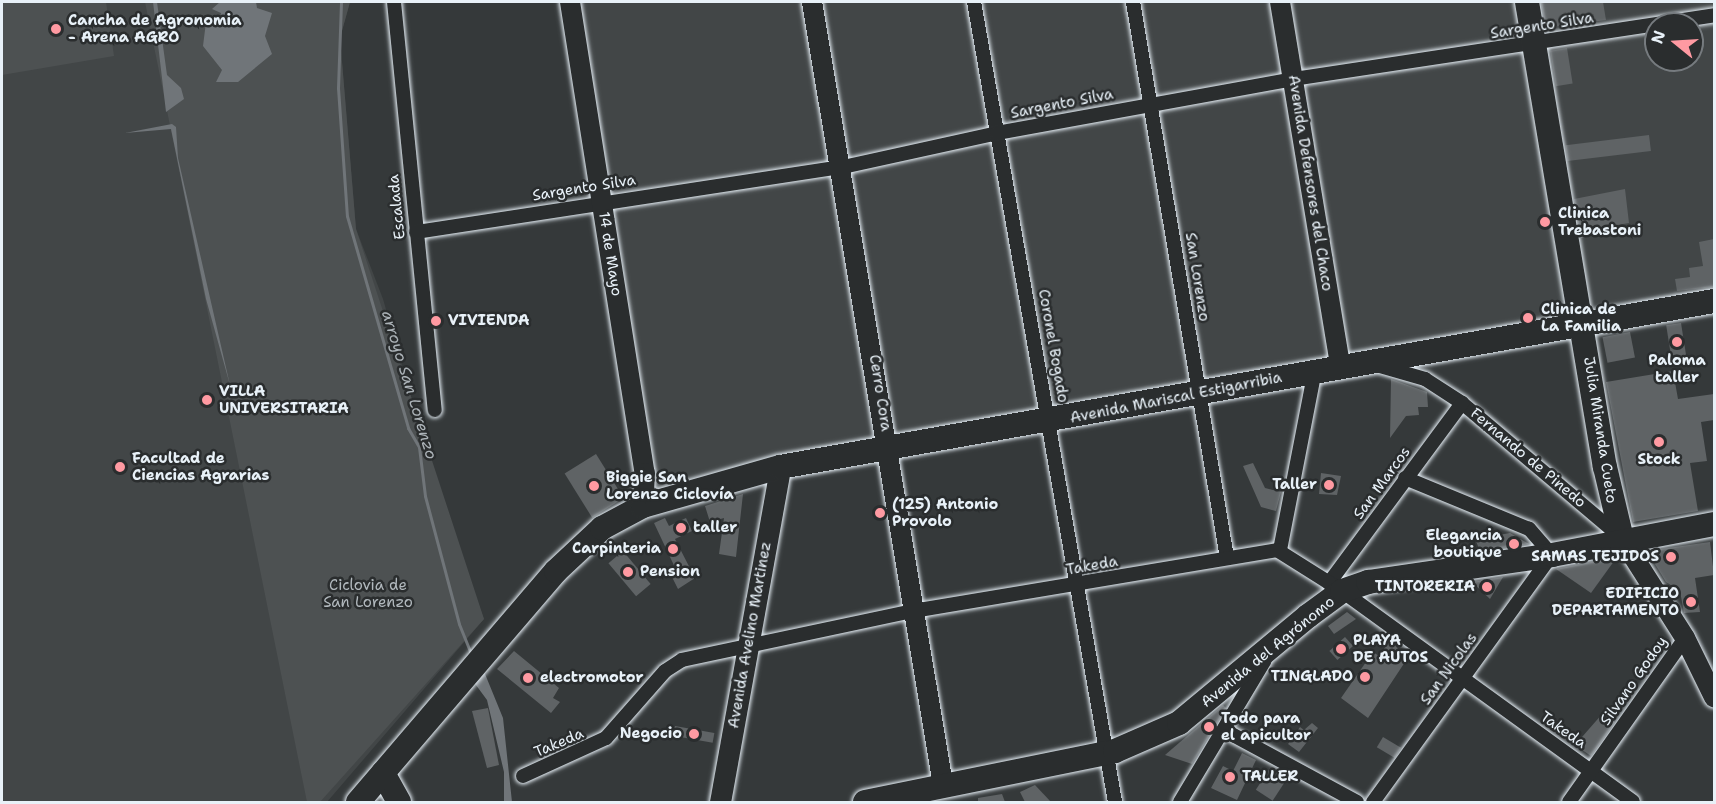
<!DOCTYPE html>
<meta charset="utf-8">
<style>
body{margin:0}
#map{position:relative;width:1716px;height:804px;overflow:hidden;background:#35393a;font-family:"Shantell Sans",sans-serif}
div>[style]{position:absolute}
.built>*{inset:0;background:#424647}
.green>*{inset:0;background:#4d5152}
.water>*{inset:0;background:#707579}
.stream>*{height:3px;margin:-1.5px;padding:0 1.5px;transform-origin:1.5px;border-radius:1.5px;background:#707579}
.building>*{inset:0;background:#5f6365;transform-origin:0 0}
.roads{filter:drop-shadow(0 0 2px #e8f1f8) drop-shadow(0 0 2px #e8f1f8)}
.street>*{height:14px;margin:-7px;padding:0 7px;transform-origin:7px;border-radius:7px;background:#2a2d2e}
.secondary>*{height:20px;margin:-10px;padding:0 10px;transform-origin:10px;border-radius:10px;background:#2a2d2e}
.primary>*{height:21px;margin:-10.5px;padding:0 10.5px;transform-origin:10.5px;border-radius:10.5px;background:#2a2d2e}
.highway>*{height:24px;margin:-12px;padding:0 12px;transform-origin:12px;border-radius:12px;background:#2a2d2e}
.dots>*{width:16px;height:16px;translate:-50% -50%;box-sizing:border-box;border:3px solid #2a2d2e;border-radius:50%}
span{translate:-50% -50%;white-space:nowrap;text-align:center;line-height:1.15;-webkit-text-stroke:5px #2a2d2e;paint-order:stroke}
.poi-label{font-size:15px;color:#e8f1f8;font-weight:700}
.left{translate:0 -50%;text-align:left}
.right{translate:-100% -50%;text-align:right}
.street-label{font-size:15px;color:#e8f1f8}
.park-label{font-size:15px;color:#b2b9be}
.water-label{font-size:16px;color:#acb3b8;font-style:italic}
.frame{position:absolute;inset:0;border:3px solid #e8f1f8;pointer-events:none}
.north{position:absolute;left:1644px;top:12px;width:60px;height:60px;box-sizing:border-box;background:#2a2d2e;border:2px solid #767b7f;border-radius:50%;rotate:288deg;font-size:16px;font-weight:700;line-height:24px;text-align:center;color:#e8f1f8}
.north::after{content:'';display:block;margin:auto;width:21px;height:27px;background:#ff9aa2;clip-path:polygon(50% 0,100% 100%,50% 72%,0 100%)}
</style>
<div id="map">
<div class="built">
<div style="clip-path:polygon(2px 2px,350px 2px,340px 38px,356px 229px,383px 299px,441px 501px,484px 619px,327px 802px,2px 802px)"></div>
<div style="clip-path:polygon(evenodd,566px 2px,1714px 2px,1714px 304px,645px 502px,566px 2px,1656px 24px,1692px 24px,1692px 60px,1656px 60px,1656px 24px)"></div>
</div>
<div class="green">
<div style="clip-path:polygon(2px 2px,106px 2px,114px 56px,2px 75px)"></div>
<div style="clip-path:polygon(145px 2px,350px 2px,340px 38px,356px 229px,484px 619px,320px 802px,307px 802px)"></div>
</div>
<div class="water">
<div style="clip-path:polygon(153px 2px,157px 2px,167px 75px,181px 88px,184px 99px,166px 112px)"></div>
<div style="clip-path:polygon(220px 2px,256px 2px,257px 8px,272px 13px,265px 36px,272px 54px,238px 82px,216px 82px,222px 70px,203px 46px,206px 22px,220px 18px,221px 13px,212px 9px)"></div>
<div style="clip-path:polygon(172px 124px,176px 127px,178px 158px,230px 385px,206px 299px,171px 129px,125px 133px)"></div>
<div style="clip-path:polygon(483px 669px,503px 718px,512px 802px,504px 802px,504px 772px,487px 700px,473px 681px)"></div>
</div>
<div class="stream">
<div style="left:341px;top:2px;width:86px;rotate:92deg"></div>
<div style="left:338px;top:88px;width:128px;rotate:86deg"></div>
<div style="left:347px;top:216px;width:221px;rotate:73.9deg"></div>
<div style="left:408px;top:428px;width:22px;rotate:60deg"></div>
<div style="left:419px;top:447px;width:49px;rotate:83deg"></div>
<div style="left:425px;top:496px;width:132px;rotate:75.1deg"></div>
<div style="left:459px;top:624px;width:31px;rotate:68deg"></div>
</div>
<div class="building">
<div style="clip-path:polygon(1541px 2px,1603px 2px,1606px 20px,1546px 28px)"></div>
<div style="left:1567px;top:48px;width:36px;height:17px;rotate:81deg"></div>
<div style="left:1649px;top:135px;width:16px;height:84px;rotate:83deg"></div>
<div style="clip-path:polygon(1625px 189px,1629px 223px,1588px 230px,1589px 236px,1581px 238px,1574px 199px)"></div>
<div style="clip-path:polygon(1714px 239px,1714px 287px,1677px 291px,1675px 279px,1690px 277px,1689px 268px,1703px 266px,1699px 242px)"></div>
<div style="left:1681px;top:323px;width:37px;height:15px;rotate:81deg"></div>
<div style="left:1630px;top:332px;width:26px;height:28px;rotate:79deg"></div>
<div style="clip-path:polygon(1673px 371px,1678px 399px,1714px 394px,1714px 420px,1701px 422px,1707px 461px,1690px 463px,1698px 511px,1633px 522px,1606px 382px)"></div>
<div style="clip-path:polygon(1391px 379px,1427px 392px,1428px 407px,1418px 407px,1419px 415px,1406px 416px,1390px 438px)"></div>
<div style="left:596px;top:454px;width:52px;height:37px;rotate:58deg"></div>
<div style="clip-path:polygon(1253px 463px,1265px 488px,1281px 492px,1276px 511px,1261px 507px,1243px 466px)"></div>
<div style="clip-path:polygon(1321px 473px,1341px 476px,1337px 495px,1319px 494px)"></div>
<div style="clip-path:polygon(743px 494px,736px 557px,719px 554px,724px 518px,710px 522px,705px 506px)"></div>
<div style="clip-path:polygon(665px 518px,669px 526px,686px 518px,692px 531px,675px 539px,695px 578px,678px 589px,672px 577px,678px 574px,654px 523px)"></div>
<div style="clip-path:polygon(1510px 533px,1529px 544px,1480px 551px,1475px 539px)"></div>
<div style="clip-path:polygon(1710px 542px,1714px 575px,1695px 578px,1700px 612px,1684px 613px,1680px 591px,1666px 582px,1647px 551px)"></div>
<div style="left:623px;top:551px;width:43px;height:19px;rotate:50deg"></div>
<div style="clip-path:polygon(1617px 557px,1591px 593px,1556px 569px)"></div>
<div style="clip-path:polygon(1503px 577px,1490px 599px,1472px 582px)"></div>
<div style="clip-path:polygon(1347px 612px,1356px 619px,1334px 634px,1328px 626px)"></div>
<div style="left:1345px;top:637px;width:12px;height:21px;rotate:48deg"></div>
<div style="clip-path:polygon(1390px 640px,1407px 659px,1368px 718px,1341px 698px,1373px 652px,1379px 656px)"></div>
<div style="clip-path:polygon(514px 651px,559px 688px,553px 698px,560px 702px,551px 713px,497px 669px)"></div>
<div style="clip-path:polygon(1223px 705px,1226px 708px,1192px 764px,1165px 755px)"></div>
<div style="clip-path:polygon(488px 708px,499px 765px,487px 768px,472px 711px)"></div>
<div style="clip-path:polygon(1603px 713px,1615px 722px,1591px 756px,1575px 745px)"></div>
<div style="clip-path:polygon(1312px 723px,1318px 728px,1299px 752px,1288px 744px,1300px 727px,1304px 730px)"></div>
<div style="left:675px;top:726px;width:40px;height:10px;rotate:10deg"></div>
<div style="left:1383px;top:737px;width:21px;height:12px;rotate:31deg"></div>
<div style="clip-path:polygon(1242px 753px,1256px 760px,1237px 800px,1211px 788px,1223px 766px,1233px 771px)"></div>
<div style="left:1270px;top:768px;width:20px;height:26px;rotate:33deg"></div>
<div style="clip-path:polygon(1035px 785px,1051px 802px,1025px 802px,1020px 792px)"></div>
<div style="clip-path:polygon(1002px 794px,1005px 802px,978px 802px,978px 798px)"></div>
</div>
<div class="roads">
<div class="street">
<div style="left:394px;top:2px;width:410px;rotate:84.3deg"></div>
<div style="left:974px;top:2px;width:812px;rotate:80deg"></div>
<div style="left:1133px;top:2px;width:564px;rotate:80.4deg"></div>
<div style="left:416px;top:232px;width:432px;rotate:-8.7deg"></div>
<div style="left:843px;top:167px;width:158px;rotate:-12.4deg"></div>
<div style="left:997px;top:133px;width:301px;rotate:-10.3deg"></div>
<div style="left:1293px;top:79px;width:426px;rotate:-8.6deg"></div>
<div style="left:1380px;top:366px;width:47px;rotate:16.1deg"></div>
<div style="left:1425px;top:379px;width:44px;rotate:33deg"></div>
<div style="left:1462px;top:403px;width:204px;rotate:40.2deg"></div>
<div style="left:1280px;top:550px;width:183px;rotate:-79deg"></div>
<div style="left:1329px;top:583px;width:224px;rotate:-53.5deg"></div>
<div style="left:1224px;top:730px;width:151px;rotate:28.4deg"></div>
<div style="left:523px;top:776px;width:91px;rotate:-24.6deg"></div>
<div style="left:606px;top:738px;width:89px;rotate:-48.6deg"></div>
<div style="left:665px;top:671px;width:20px;rotate:-33deg"></div>
<div style="left:682px;top:660px;width:236px;rotate:-12deg"></div>
<div style="left:913px;top:611px;width:369px;rotate:-9.5deg"></div>
<div style="left:1277px;top:550px;width:77px;rotate:32.2deg"></div>
<div style="left:1342px;top:591px;width:359px;rotate:35.9deg"></div>
<div style="left:1180px;top:802px;width:165px;rotate:-59.1deg"></div>
<div style="left:1373px;top:802px;width:305px;rotate:-54.1deg"></div>
<div style="left:1552px;top:555px;width:35px;rotate:-131deg"></div>
<div style="left:1529px;top:529px;width:134px;rotate:-157.6deg"></div>
<div style="left:1569px;top:802px;width:201px;rotate:-54.7deg"></div>
</div>
<div class="secondary">
<div style="left:570px;top:2px;width:477px;rotate:81deg"></div>
<div style="left:645px;top:473px;width:33px;rotate:93deg"></div>
<div style="left:812px;top:2px;width:794px;rotate:80.5deg"></div>
<div style="left:1280px;top:2px;width:368px;rotate:80.6deg"></div>
<div style="left:1622px;top:539px;width:117px;rotate:57.5deg"></div>
<div style="left:1685px;top:638px;width:66px;rotate:63.8deg"></div>
</div>
<div class="primary">
<div style="left:720px;top:802px;width:340px;rotate:-79.8deg"></div>
</div>
<div class="highway">
<div style="left:1527px;top:2px;width:471px;rotate:80.5deg"></div>
<div style="left:1605px;top:467px;width:74px;rotate:76.7deg"></div>
<div style="left:383px;top:773px;width:33px;rotate:61deg"></div>
<div style="left:358px;top:802px;width:304px;rotate:-49.4deg"></div>
<div style="left:556px;top:571px;width:63px;rotate:-43.1deg"></div>
<div style="left:602px;top:528px;width:47px;rotate:-28.2deg"></div>
<div style="left:643px;top:506px;width:142px;rotate:-15.9deg"></div>
<div style="left:780px;top:467px;width:949px;rotate:-10.08deg"></div>
<div style="left:865px;top:802px;width:255px;rotate:-11.5deg"></div>
<div style="left:1115px;top:751px;width:70px;rotate:-23.6deg"></div>
<div style="left:1179px;top:723px;width:168px;rotate:-39.7deg"></div>
<div style="left:1308px;top:616px;width:42px;rotate:-36.3deg"></div>
<div style="left:1342px;top:591px;width:28px;rotate:-19deg"></div>
<div style="left:1368px;top:582px;width:186px;rotate:-8.3deg"></div>
<div style="left:1552px;top:555px;width:165px;rotate:-10.8deg"></div>
</div>
</div>
<div class="dots">
<div style="left:56px;top:29px;background:#ff9aa2"></div>
<div style="left:1545px;top:222px;background:#ff9aa2"></div>
<div style="left:1528px;top:318px;background:#ff9aa2"></div>
<div style="left:436px;top:321px;background:#ff9aa2"></div>
<div style="left:1677px;top:342px;background:#ff9aa2"></div>
<div style="left:207px;top:400px;background:#ff9aa2"></div>
<div style="left:1659px;top:442px;background:#ff9aa2"></div>
<div style="left:120px;top:467px;background:#ff9aa2"></div>
<div style="left:1329px;top:485px;background:#ff9aa2"></div>
<div style="left:594px;top:486px;background:#ff9aa2"></div>
<div style="left:880px;top:513px;background:#ff9aa2"></div>
<div style="left:681px;top:528px;background:#ff9aa2"></div>
<div style="left:1514px;top:544px;background:#ff9aa2"></div>
<div style="left:673px;top:549px;background:#ff9aa2"></div>
<div style="left:1671px;top:557px;background:#ff9aa2"></div>
<div style="left:628px;top:572px;background:#ff9aa2"></div>
<div style="left:1487px;top:587px;background:#ff9aa2"></div>
<div style="left:1691px;top:602px;background:#ff9aa2"></div>
<div style="left:1341px;top:649px;background:#ff9aa2"></div>
<div style="left:1365px;top:677px;background:#ff9aa2"></div>
<div style="left:528px;top:678px;background:#ff9aa2"></div>
<div style="left:1209px;top:727px;background:#ff9aa2"></div>
<div style="left:694px;top:734px;background:#ff9aa2"></div>
<div style="left:1230px;top:777px;background:#ff9aa2"></div>
</div>
<div class="poi-label">
<span class="left" style="left:68px;top:29px">Cancha de Agronomia<br>- Arena AGRO</span>
<span class="left" style="left:1558px;top:222px">Clinica<br>Trebastoni</span>
<span class="left" style="left:1541px;top:318px">Clinica de<br>La Familia</span>
<span class="left" style="left:448px;top:321px">VIVIENDA</span>
<span style="left:1677px;top:369px">Paloma<br>taller</span>
<span class="left" style="left:219px;top:400px">VILLA<br>UNIVERSITARIA</span>
<span class="left" style="left:132px;top:467px">Facultad de<br>Ciencias Agrarias</span>
<span style="left:1659px;top:460px">Stock</span>
<span class="left" style="left:606px;top:486px">Biggie San<br>Lorenzo Ciclovía</span>
<span class="right" style="left:1317px;top:485px">Taller</span>
<span class="left" style="left:892px;top:513px">(125) Antonio<br>Provolo</span>
<span class="left" style="left:693px;top:528px">taller</span>
<span class="right" style="left:1502px;top:544px">Elegancia<br>boutique</span>
<span class="right" style="left:661px;top:549px">Carpinteria</span>
<span class="right" style="left:1659px;top:557px">SAMAS TEJIDOS</span>
<span class="left" style="left:640px;top:572px">Pension</span>
<span class="right" style="left:1475px;top:587px">TINTORERIA</span>
<span class="right" style="left:1679px;top:602px">EDIFICIO<br>DEPARTAMENTO</span>
<span class="left" style="left:1353px;top:649px">PLAYA<br>DE AUTOS</span>
<span class="right" style="left:1353px;top:677px">TINGLADO</span>
<span class="left" style="left:540px;top:678px">electromotor</span>
<span class="left" style="left:1221px;top:727px">Todo para<br>el apicultor</span>
<span class="right" style="left:682px;top:734px">Negocio</span>
<span class="left" style="left:1242px;top:777px">TALLER</span>
</div>
<div class="street-label">
<span style="left:1542px;top:26px;rotate:-9deg">Sargento Silva</span>
<span style="left:1062px;top:104px;rotate:-11deg">Sargento Silva</span>
<span style="left:1310px;top:183px;rotate:81deg">Avenida Defensores del Chaco</span>
<span style="left:584px;top:188px;rotate:-9deg">Sargento Silva</span>
<span style="left:397px;top:207px;rotate:-96deg">Escalada</span>
<span style="left:610px;top:254px;rotate:81deg">14 de Mayo</span>
<span style="left:1197px;top:277px;rotate:81deg">San Lorenzo</span>
<span style="left:1053px;top:346px;rotate:80deg">Coronel Bogado</span>
<span style="left:880px;top:393px;rotate:81deg">Cerro Cora</span>
<span style="left:1176px;top:398px;rotate:-11deg">Avenida Mariscal Estigarribia</span>
<span style="left:1600px;top:430px;rotate:81deg">Julia Miranda Cueto</span>
<span style="left:1528px;top:458px;rotate:40deg">Fernando de Pinedo</span>
<span style="left:1382px;top:483px;rotate:-54deg">San Marcos</span>
<span style="left:1092px;top:566px;rotate:-10deg">Takeda</span>
<span style="left:750px;top:635px;rotate:-80deg">Avenida Avelino Martinez</span>
<span style="left:1268px;top:652px;rotate:-39deg">Avenida del Agrónomo</span>
<span style="left:1449px;top:669px;rotate:-54deg">San Nicolas</span>
<span style="left:1634px;top:681px;rotate:-55deg">Silvano Godoy</span>
<span style="left:1563px;top:730px;rotate:35deg">Takeda</span>
<span style="left:559px;top:743px;rotate:-23deg">Takeda</span>
</div>
<div class="park-label">
<span style="left:368px;top:594px">Ciclovia de<br>San Lorenzo</span>
</div>
<div class="water-label">
<span style="left:409px;top:385px;rotate:73deg">arroyo San Lorenzo</span>
</div>
<div class="frame"></div>
<div class="north">N</div>
</div>
